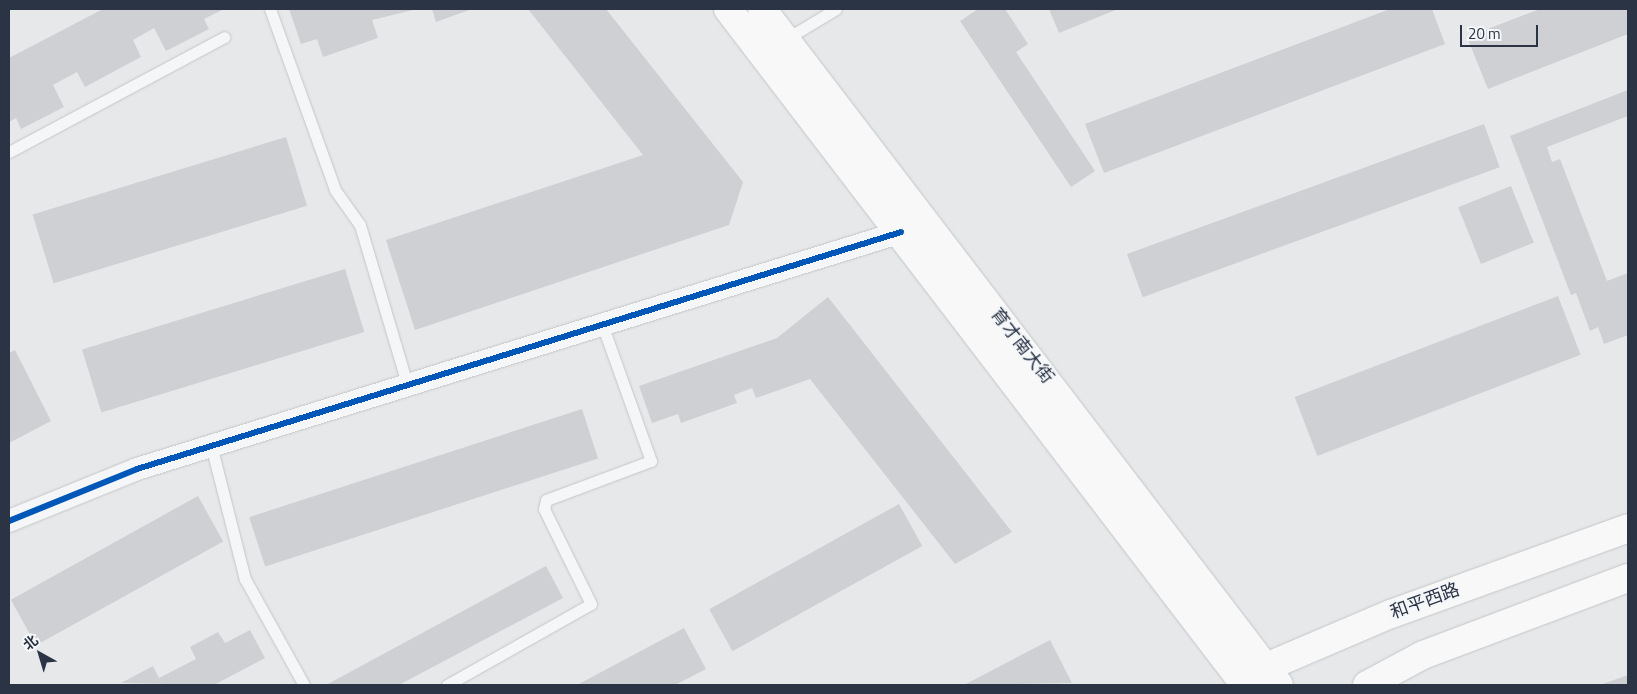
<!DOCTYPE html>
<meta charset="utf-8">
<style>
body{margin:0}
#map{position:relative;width:1637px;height:694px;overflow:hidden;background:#e6e8ea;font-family:"Titillium Web","Noto Sans SC",sans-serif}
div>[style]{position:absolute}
.building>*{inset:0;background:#ced0d3;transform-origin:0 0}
.roads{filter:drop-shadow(0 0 1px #c4c6c8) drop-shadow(0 0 1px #c4c6c8)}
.lane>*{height:11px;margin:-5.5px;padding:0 5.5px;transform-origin:5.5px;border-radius:5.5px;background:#f5f6f7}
.street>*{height:22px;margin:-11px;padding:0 11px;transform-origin:11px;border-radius:11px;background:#f5f6f7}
.secondary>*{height:28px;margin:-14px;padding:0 14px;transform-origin:14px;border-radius:14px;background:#f8f8f8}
.cycleway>*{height:6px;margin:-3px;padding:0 3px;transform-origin:3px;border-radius:3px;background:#0057b8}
span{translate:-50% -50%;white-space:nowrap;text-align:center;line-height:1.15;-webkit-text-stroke:4px #f4f6f9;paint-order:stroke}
.street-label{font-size:18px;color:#2b3445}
.frame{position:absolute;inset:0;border:10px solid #2b3445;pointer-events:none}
.north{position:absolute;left:15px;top:629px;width:50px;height:50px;-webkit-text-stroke:4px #f4f6f9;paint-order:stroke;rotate:321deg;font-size:14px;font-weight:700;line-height:20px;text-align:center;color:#2b3445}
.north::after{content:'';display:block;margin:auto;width:18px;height:22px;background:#2b3445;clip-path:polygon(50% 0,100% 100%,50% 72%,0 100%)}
.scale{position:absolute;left:1460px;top:25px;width:78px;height:22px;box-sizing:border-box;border:2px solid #2b3445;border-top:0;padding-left:6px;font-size:15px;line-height:18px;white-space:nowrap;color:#2b3445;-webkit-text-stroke:4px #f4f6f9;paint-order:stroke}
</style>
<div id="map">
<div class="building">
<div style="clip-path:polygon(103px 9px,224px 9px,204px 19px,209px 29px,166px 51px,154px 28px,133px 40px,141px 57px,85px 87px,77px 72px,53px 85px,64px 107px,21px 129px,16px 118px,9px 122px,9px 58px)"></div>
<div style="clip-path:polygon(289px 9px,417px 9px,372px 20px,378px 38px,323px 57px,317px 39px,301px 44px)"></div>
<div style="clip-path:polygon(432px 9px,472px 9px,436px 22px)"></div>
<div style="clip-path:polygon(528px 9px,606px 9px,743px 182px,729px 225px,415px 330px,386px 240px,643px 155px)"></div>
<div style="clip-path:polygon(978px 9px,1005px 9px,1028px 44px,1016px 52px,1095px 171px,1071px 187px,960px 21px)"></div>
<div style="clip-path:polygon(1049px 9px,1118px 9px,1059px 33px)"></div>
<div style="clip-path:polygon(1390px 9px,1432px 9px,1445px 44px,1104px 173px,1085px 124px)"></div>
<div style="clip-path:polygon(1540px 9px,1628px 9px,1628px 34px,1488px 89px,1467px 37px)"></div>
<div style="clip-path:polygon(1628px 90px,1628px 116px,1547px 147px,1552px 162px,1560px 159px,1607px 281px,1628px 273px,1628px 335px,1604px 344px,1598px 327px,1590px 331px,1576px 293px,1571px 295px,1510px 136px)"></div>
<div style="left:1484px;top:124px;width:46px;height:380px;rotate:70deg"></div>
<div style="left:286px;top:137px;width:72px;height:265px;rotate:73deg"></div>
<div style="left:1511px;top:186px;width:61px;height:57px;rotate:68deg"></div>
<div style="left:345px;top:269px;width:66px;height:275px;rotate:73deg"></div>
<div style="left:1558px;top:296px;width:63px;height:282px;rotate:69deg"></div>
<div style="clip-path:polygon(828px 297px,1012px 532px,955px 564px,810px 379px,756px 398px,752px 388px,734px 395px,737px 403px,681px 423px,678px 414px,652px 423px,639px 386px,777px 338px)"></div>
<div style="clip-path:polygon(15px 350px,51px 421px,9px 443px,9px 353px)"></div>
<div style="left:582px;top:409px;width:52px;height:350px;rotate:72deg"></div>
<div style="left:198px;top:496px;width:52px;height:214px;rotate:61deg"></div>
<div style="left:899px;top:504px;width:48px;height:217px;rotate:61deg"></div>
<div style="clip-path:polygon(546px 566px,563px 598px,399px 685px,326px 685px)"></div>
<div style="clip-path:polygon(684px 628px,706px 669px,675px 685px,577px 685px)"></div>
<div style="clip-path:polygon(250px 630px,265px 658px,214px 685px,121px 683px,153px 666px,159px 678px,196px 659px,190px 647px,218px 632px,225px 643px)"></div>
<div style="clip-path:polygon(1050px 640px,1072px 683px,964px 685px)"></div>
<div style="clip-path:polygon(1628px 675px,1628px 685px,1600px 685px)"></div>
</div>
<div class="roads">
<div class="lane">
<div style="left:270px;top:9px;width:192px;rotate:70.2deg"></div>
<div style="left:335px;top:190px;width:43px;rotate:54.5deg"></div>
<div style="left:360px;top:225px;width:166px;rotate:73.5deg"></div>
<div style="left:786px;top:39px;width:58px;rotate:-31deg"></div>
<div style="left:9px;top:152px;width:244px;rotate:-28.1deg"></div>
<div style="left:211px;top:445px;width:138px;rotate:75.8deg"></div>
<div style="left:245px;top:579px;width:121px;rotate:60.9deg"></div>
<div style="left:447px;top:685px;width:165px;rotate:-29.4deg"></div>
<div style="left:591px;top:604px;width:106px;rotate:-116.3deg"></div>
<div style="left:544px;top:509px;width:9px;rotate:-77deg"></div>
<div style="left:546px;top:500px;width:112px;rotate:-20.4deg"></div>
<div style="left:651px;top:461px;width:145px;rotate:-109.7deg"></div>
</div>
<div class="street">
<div style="left:9px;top:521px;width:138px;rotate:-22.1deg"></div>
<div style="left:137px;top:469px;width:800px;rotate:-17.23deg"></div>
</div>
<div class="secondary">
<div style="left:728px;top:9px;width:851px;rotate:52.59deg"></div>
<div style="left:762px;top:9px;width:851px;rotate:52.59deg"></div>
<div style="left:1250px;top:674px;width:153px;rotate:-23.1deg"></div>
<div style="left:1391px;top:614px;width:252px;rotate:-19.9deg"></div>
<div style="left:1367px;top:685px;width:64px;rotate:-28.2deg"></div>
<div style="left:1423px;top:655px;width:219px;rotate:-20.6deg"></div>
</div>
</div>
<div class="cycleway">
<div style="left:9px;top:521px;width:138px;rotate:-22.1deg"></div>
<div style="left:137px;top:469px;width:800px;rotate:-17.23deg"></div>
</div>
<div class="street-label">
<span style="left:1022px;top:346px;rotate:52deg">育才南大街</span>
<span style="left:1425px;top:601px;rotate:-20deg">和平西路</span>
</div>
<div class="frame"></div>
<div class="north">北</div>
<div class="scale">20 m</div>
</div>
